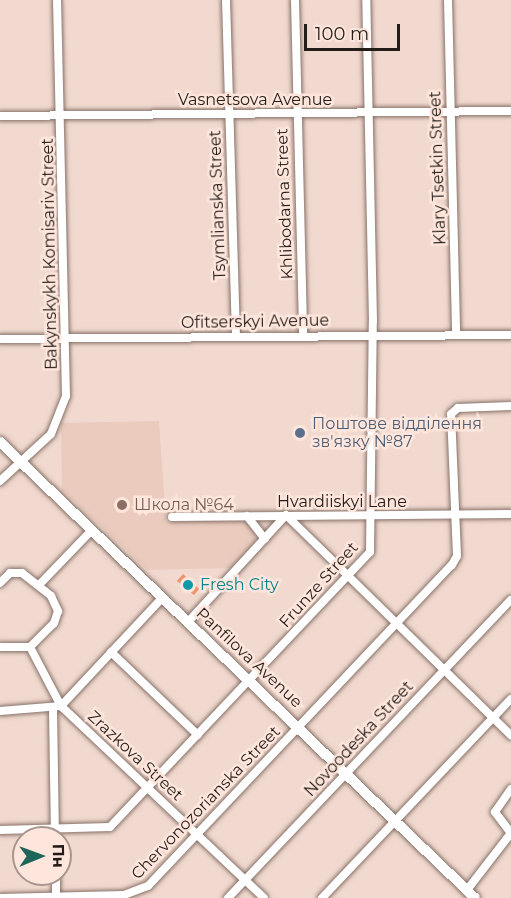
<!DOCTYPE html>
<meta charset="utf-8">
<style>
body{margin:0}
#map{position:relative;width:511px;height:898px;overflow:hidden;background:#f1d9cf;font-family:Montserrat,sans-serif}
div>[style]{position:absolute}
.built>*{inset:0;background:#eacbbe}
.building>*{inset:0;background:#ef936b}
.roads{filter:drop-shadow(0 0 2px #877269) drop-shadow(0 0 2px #877269)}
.street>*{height:8px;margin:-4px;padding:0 4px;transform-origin:4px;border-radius:4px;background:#fff}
.secondary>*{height:10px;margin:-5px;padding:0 5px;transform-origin:5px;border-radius:5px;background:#fff}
.dots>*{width:16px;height:16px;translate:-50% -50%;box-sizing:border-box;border:3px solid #fee6dc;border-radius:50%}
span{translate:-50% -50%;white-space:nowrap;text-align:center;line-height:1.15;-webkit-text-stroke:5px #fee6dc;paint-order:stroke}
.street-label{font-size:16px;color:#241c18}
.service-label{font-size:16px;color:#4e5e75}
.left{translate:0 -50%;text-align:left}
.education-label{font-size:16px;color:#785e54}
.culture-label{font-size:16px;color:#0d838f}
.north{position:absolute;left:12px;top:826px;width:60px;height:60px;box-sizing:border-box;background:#fee6dc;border:2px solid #a7958e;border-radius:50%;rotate:89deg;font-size:16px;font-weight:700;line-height:24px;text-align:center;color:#241c18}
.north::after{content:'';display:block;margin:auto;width:21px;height:27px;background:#1e655a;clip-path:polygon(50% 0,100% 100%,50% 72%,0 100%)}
.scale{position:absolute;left:304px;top:24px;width:96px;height:27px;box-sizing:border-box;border:3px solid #241c18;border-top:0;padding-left:8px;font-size:18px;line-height:21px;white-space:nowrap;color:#241c18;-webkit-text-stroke:4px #fee6dc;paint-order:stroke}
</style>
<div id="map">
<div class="built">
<div style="clip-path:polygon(159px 421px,166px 522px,255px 520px,255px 548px,234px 568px,147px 570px,62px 490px,61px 423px)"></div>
</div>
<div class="building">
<div style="clip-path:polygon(183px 574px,199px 589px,194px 595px,177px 581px)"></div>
</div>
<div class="roads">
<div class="street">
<div style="left:226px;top:0;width:337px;rotate:88.3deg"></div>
<div style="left:295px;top:0;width:335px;rotate:88.6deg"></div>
<div style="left:448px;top:0;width:335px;rotate:88.6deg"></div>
<div style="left:0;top:116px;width:511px;rotate:-0.56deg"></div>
<div style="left:0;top:339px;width:511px;rotate:-0.45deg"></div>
<div style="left:0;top:481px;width:69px;rotate:-42.7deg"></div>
<div style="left:51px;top:434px;width:41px;rotate:-68.5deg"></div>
<div style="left:66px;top:396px;width:396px;rotate:-91.3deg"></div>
<div style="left:247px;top:516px;width:29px;rotate:52deg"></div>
<div style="left:172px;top:517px;width:339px;rotate:-0.5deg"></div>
<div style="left:0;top:583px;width:14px;rotate:-45deg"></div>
<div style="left:10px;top:573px;width:12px"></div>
<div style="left:22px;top:573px;width:37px;rotate:38deg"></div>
<div style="left:51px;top:596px;width:17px;rotate:65deg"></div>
<div style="left:58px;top:611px;width:13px;rotate:108deg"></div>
<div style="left:54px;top:623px;width:34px;rotate:135deg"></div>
<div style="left:30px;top:647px;width:30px;rotate:180deg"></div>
<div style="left:39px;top:585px;width:76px;rotate:-46.1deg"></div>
<div style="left:188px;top:622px;width:145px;rotate:-47.5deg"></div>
<div style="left:286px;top:515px;width:315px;rotate:44.4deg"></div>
<div style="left:30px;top:647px;width:67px;rotate:62.3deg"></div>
<div style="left:61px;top:706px;width:279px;rotate:43.4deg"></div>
<div style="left:111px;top:652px;width:120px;rotate:43.7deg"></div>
<div style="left:53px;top:710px;width:128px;rotate:89.1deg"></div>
<div style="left:0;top:711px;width:61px;rotate:-4.7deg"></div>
<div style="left:61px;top:706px;width:149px;rotate:-46.9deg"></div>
<div style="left:511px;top:789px;width:28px;rotate:125deg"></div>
<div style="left:495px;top:812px;width:26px;rotate:53deg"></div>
<div style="left:0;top:830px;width:110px;rotate:-1.6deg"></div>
<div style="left:110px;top:827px;width:378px;rotate:-46.6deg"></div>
<div style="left:370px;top:552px;width:231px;rotate:-89.3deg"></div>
<div style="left:373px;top:321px;width:321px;rotate:-91.2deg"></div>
<div style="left:56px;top:874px;width:24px;rotate:90deg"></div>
<div style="left:467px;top:890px;width:72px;rotate:-52.3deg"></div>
<div style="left:0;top:898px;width:124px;rotate:-1.4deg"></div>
<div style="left:124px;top:895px;width:26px;rotate:-21deg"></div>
<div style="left:148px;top:886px;width:442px;rotate:-46.6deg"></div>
<div style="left:452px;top:565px;width:10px;rotate:-61deg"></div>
<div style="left:457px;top:556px;width:142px;rotate:-92.4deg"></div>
<div style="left:451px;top:414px;width:9px;rotate:-41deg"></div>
<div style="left:458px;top:408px;width:53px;rotate:-2.2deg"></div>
<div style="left:228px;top:898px;width:411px;rotate:-46.5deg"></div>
<div style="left:322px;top:898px;width:274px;rotate:-46.5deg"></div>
</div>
<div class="secondary">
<div style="left:0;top:442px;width:658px;rotate:43.83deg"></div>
</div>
</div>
<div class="dots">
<div style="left:300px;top:433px;background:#5c6f8a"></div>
<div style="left:122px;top:505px;background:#8d6e63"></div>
<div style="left:188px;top:585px;background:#0f9aa8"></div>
</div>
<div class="street-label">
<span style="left:255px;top:100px">Vasnetsova Avenue</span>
<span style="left:438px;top:168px;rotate:-92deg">Klary Tsetkin Street</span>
<span style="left:285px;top:204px;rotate:-92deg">Khlibodarna Street</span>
<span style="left:218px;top:205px;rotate:-92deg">Tsymlianska Street</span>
<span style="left:50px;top:254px;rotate:-91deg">Bakynskykh Komisariv Street</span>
<span style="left:255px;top:322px;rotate:-1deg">Ofitserskyi Avenue</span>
<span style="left:342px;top:502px">Hvardiiskyi Lane</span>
<span style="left:319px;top:585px;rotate:-48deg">Frunze Street</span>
<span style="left:249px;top:658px;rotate:43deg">Panfilova Avenue</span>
<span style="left:359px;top:739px;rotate:-47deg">Novoodeska Street</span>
<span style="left:135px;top:756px;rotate:43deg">Zrazkova Street</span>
<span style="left:206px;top:803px;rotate:-46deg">Chervonozorianska Street</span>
</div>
<div class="service-label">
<span class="left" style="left:312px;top:433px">Поштове відділення<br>зв'язку №87</span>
</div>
<div class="education-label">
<span class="left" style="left:134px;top:505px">Школа №64</span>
</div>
<div class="culture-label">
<span class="left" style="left:200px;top:585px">Fresh City</span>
</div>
<div class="north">Пн</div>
<div class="scale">100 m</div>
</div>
